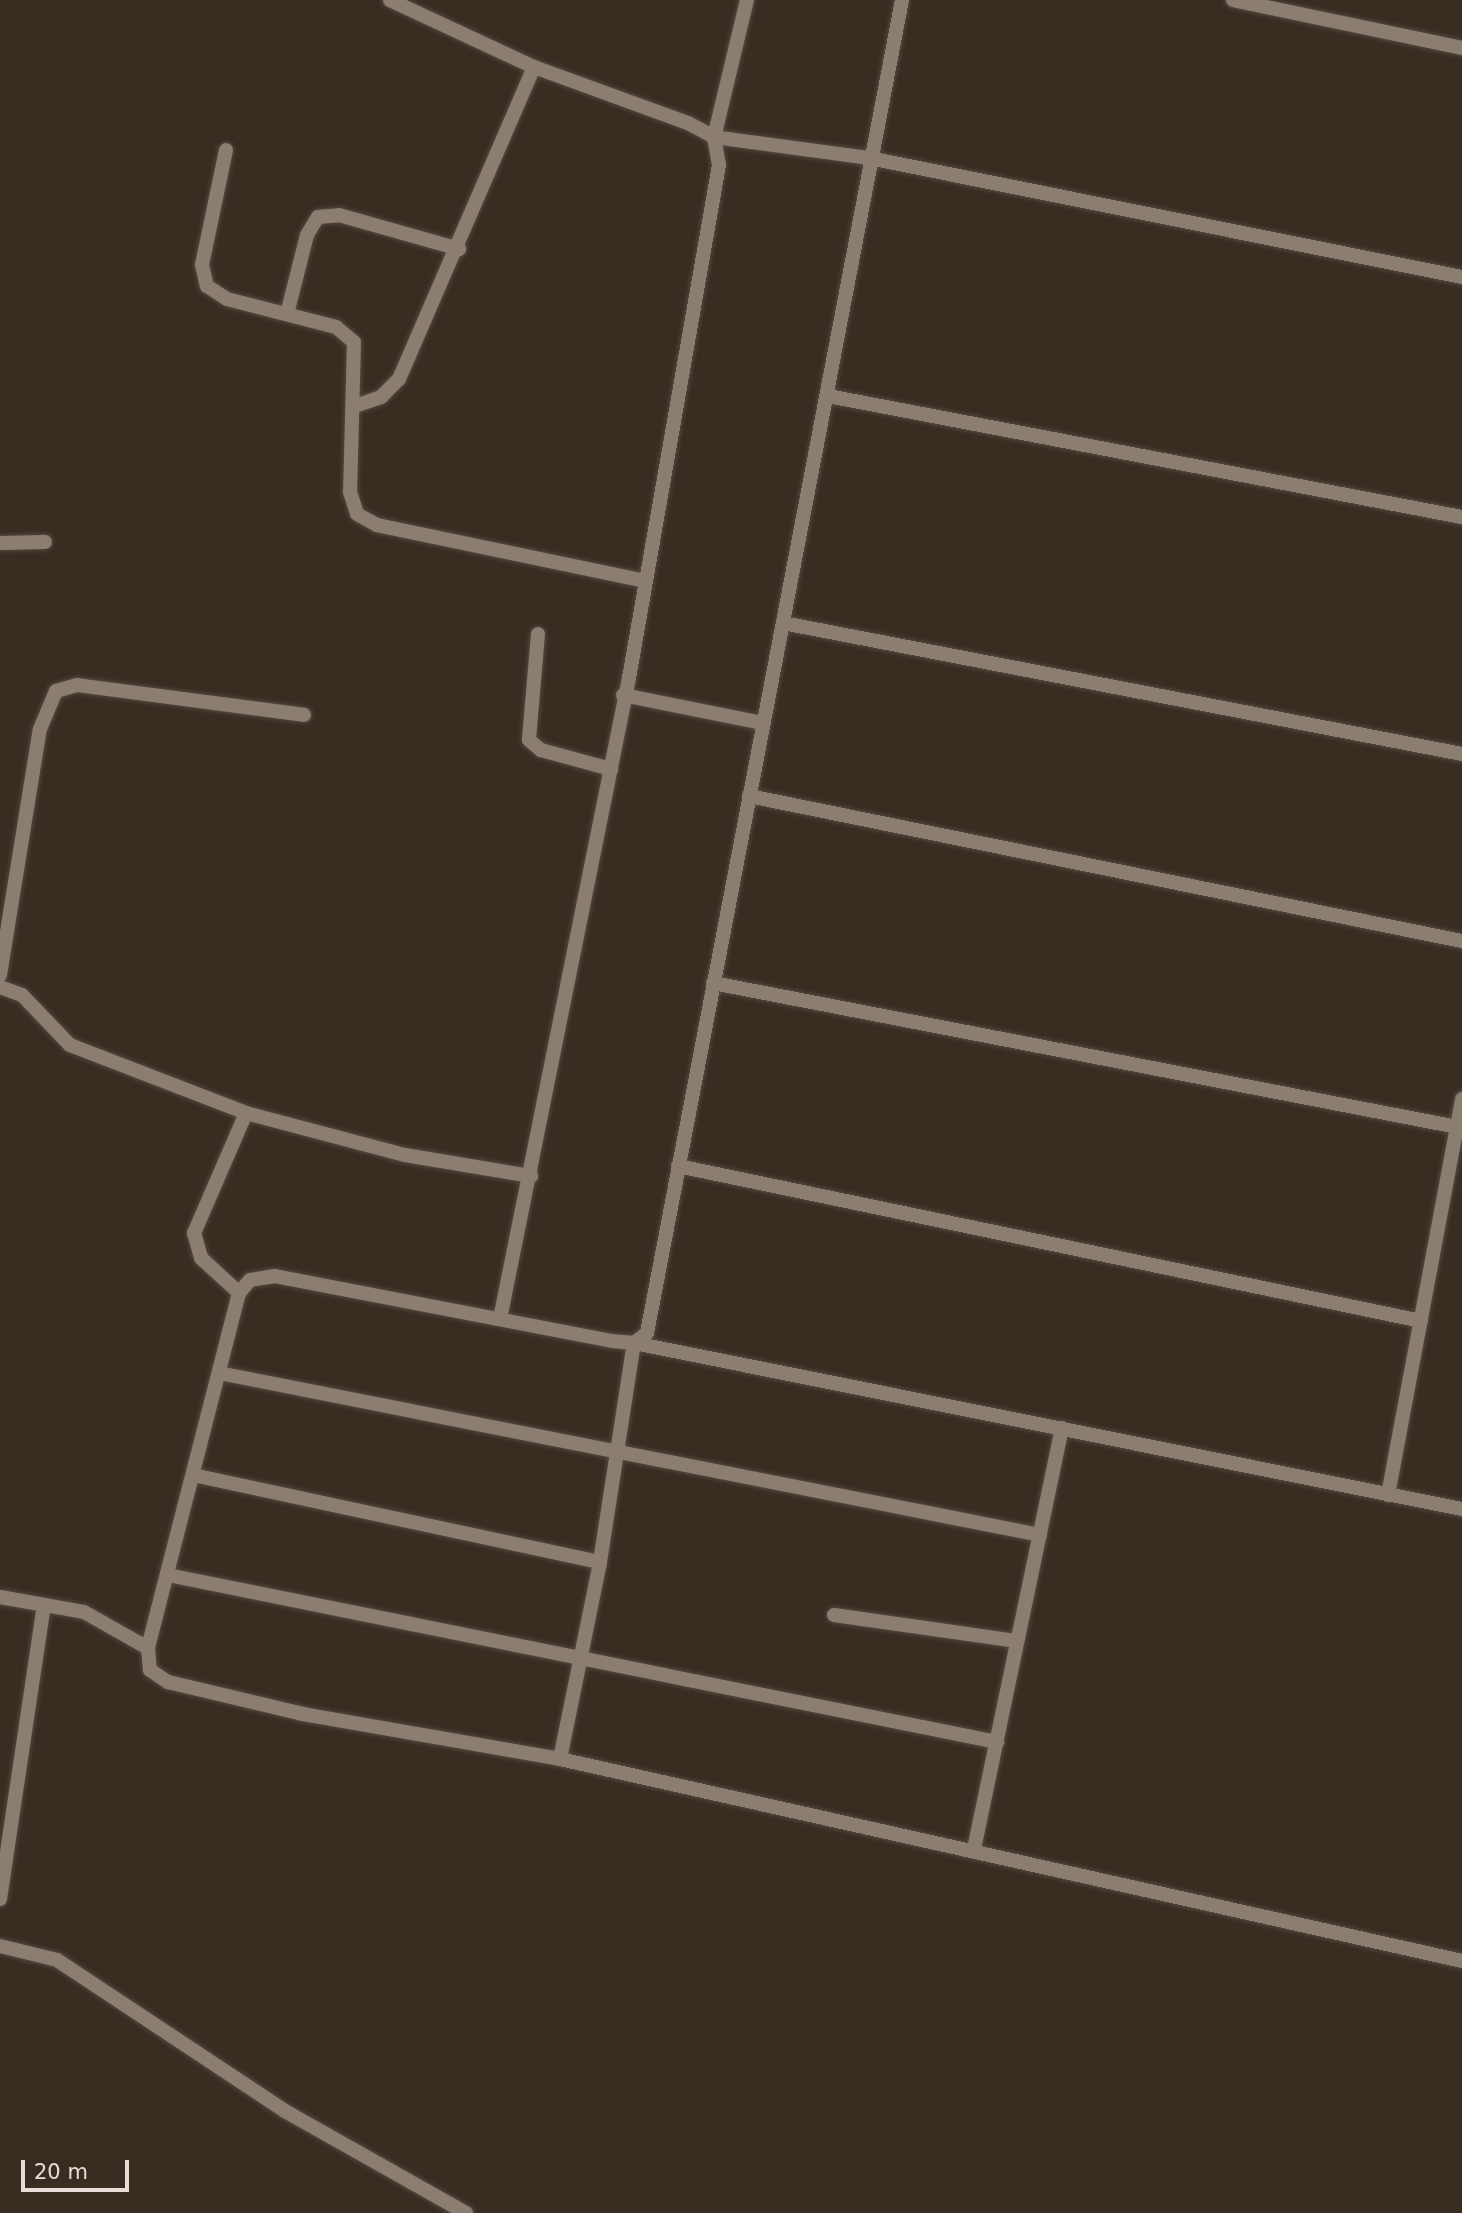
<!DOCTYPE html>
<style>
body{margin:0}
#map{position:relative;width:1462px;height:2213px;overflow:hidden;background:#392d22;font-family:"DejaVu Sans",sans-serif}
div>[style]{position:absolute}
.roads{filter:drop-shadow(0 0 2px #534940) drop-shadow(0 0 2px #534940)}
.minor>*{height:14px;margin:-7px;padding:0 7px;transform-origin:7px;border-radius:7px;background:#8c7d71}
.tertiary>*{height:14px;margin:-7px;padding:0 7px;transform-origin:7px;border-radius:7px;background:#8c7d71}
span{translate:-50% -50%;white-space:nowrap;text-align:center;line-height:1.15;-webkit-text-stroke:6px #392d22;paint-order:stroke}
.scale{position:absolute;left:21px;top:2160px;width:108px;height:32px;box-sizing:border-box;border:4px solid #e6ded7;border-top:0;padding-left:9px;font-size:21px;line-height:24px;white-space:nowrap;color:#e6ded7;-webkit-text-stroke:5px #392d22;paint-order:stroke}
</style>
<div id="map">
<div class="roads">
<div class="minor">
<div style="left:390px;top:0;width:159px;rotate:25deg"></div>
<div style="left:534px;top:67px;width:164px;rotate:20deg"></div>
<div style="left:688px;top:123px;width:30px;rotate:28deg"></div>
<div style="left:714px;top:137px;width:28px;rotate:80deg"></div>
<div style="left:719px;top:165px;width:521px;rotate:99.95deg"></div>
<div style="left:629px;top:678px;width:654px;rotate:101.38deg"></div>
<div style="left:747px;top:0;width:141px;rotate:103.5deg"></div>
<div style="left:714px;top:137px;width:156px;rotate:7.7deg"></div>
<div style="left:869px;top:158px;width:605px;rotate:11.35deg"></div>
<div style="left:902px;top:0;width:1357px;rotate:100.83deg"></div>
<div style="left:647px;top:1333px;width:16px;rotate:142deg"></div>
<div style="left:634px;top:1343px;width:22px;rotate:-175deg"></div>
<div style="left:612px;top:1341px;width:343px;rotate:-169.1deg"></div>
<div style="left:275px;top:1276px;width:25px;rotate:171deg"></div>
<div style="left:250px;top:1280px;width:17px;rotate:130deg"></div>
<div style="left:239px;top:1293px;width:366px;rotate:104.4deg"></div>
<div style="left:148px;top:1648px;width:22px;rotate:85deg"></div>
<div style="left:150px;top:1670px;width:22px;rotate:34deg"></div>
<div style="left:168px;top:1682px;width:139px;rotate:13.3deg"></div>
<div style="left:303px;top:1714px;width:261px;rotate:9.9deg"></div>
<div style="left:560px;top:1759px;width:924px;rotate:12.62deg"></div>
<div style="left:1233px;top:0;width:234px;rotate:11.8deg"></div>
<div style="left:226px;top:150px;width:117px;rotate:101.8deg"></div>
<div style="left:202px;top:265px;width:22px;rotate:77deg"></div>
<div style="left:207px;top:286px;width:24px;rotate:33deg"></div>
<div style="left:227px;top:299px;width:113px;rotate:14.4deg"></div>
<div style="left:336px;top:327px;width:23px;rotate:40deg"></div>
<div style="left:354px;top:342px;width:150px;rotate:91.5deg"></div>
<div style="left:350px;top:492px;width:23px;rotate:72deg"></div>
<div style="left:357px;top:514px;width:23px;rotate:29deg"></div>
<div style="left:377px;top:525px;width:274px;rotate:11.8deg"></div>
<div style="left:287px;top:314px;width:81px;rotate:-75.8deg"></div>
<div style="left:307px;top:235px;width:21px;rotate:-59deg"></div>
<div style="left:318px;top:217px;width:21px;rotate:-5deg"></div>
<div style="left:339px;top:215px;width:125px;rotate:15.8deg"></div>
<div style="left:828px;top:396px;width:645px;rotate:10.81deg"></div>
<div style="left:355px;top:406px;width:28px;rotate:-19deg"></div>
<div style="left:381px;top:397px;width:25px;rotate:-45deg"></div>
<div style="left:399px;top:379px;width:340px;rotate:-66.6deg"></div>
<div style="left:0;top:543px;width:45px;rotate:-1.3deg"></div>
<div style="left:783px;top:623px;width:692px;rotate:10.92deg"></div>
<div style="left:538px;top:634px;width:106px;rotate:94.9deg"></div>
<div style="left:529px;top:740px;width:16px;rotate:40deg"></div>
<div style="left:541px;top:750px;width:73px;rotate:15.2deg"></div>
<div style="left:623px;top:695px;width:142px;rotate:11.4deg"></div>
<div style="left:749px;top:796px;width:728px;rotate:11.5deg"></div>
<div style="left:0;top:975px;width:249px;rotate:-80.8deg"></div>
<div style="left:40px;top:729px;width:41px;rotate:-67.2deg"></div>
<div style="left:56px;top:691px;width:22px;rotate:-16deg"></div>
<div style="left:77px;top:685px;width:229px;rotate:7.5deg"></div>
<div style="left:713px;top:983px;width:758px;rotate:10.95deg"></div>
<div style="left:0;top:987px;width:23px;rotate:20deg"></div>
<div style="left:22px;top:995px;width:69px;rotate:46.2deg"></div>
<div style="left:70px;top:1045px;width:189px;rotate:21.1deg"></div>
<div style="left:246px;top:1113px;width:131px;rotate:113.4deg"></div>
<div style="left:194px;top:1233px;width:26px;rotate:74deg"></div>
<div style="left:201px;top:1258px;width:52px;rotate:42.6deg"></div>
<div style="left:246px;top:1113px;width:164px;rotate:14.8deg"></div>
<div style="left:405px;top:1155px;width:128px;rotate:9.5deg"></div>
<div style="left:678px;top:1166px;width:759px;rotate:11.78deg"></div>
<div style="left:219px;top:1373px;width:837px;rotate:11.16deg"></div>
<div style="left:193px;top:1475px;width:416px;rotate:12.1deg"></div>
<div style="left:1388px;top:1495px;width:403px;rotate:-79.4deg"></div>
<div style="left:168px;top:1575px;width:846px;rotate:11.39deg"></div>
<div style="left:0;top:1597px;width:85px;rotate:10.1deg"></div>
<div style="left:84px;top:1612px;width:73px;rotate:29.4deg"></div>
<div style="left:834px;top:1615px;width:185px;rotate:8.1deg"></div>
<div style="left:560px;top:1759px;width:201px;rotate:-78.5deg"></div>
<div style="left:600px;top:1562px;width:222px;rotate:-81.2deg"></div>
<div style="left:634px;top:1343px;width:844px;rotate:11.34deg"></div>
<div style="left:974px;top:1849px;width:430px;rotate:-78.2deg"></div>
<div style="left:0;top:1899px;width:297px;rotate:-81.5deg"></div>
</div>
<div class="tertiary">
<div style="left:0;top:1946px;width:59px;rotate:13.8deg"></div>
<div style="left:57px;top:1960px;width:273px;rotate:33.5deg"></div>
<div style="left:285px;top:2111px;width:208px;rotate:29.4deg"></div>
</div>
</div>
<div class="scale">20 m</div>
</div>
